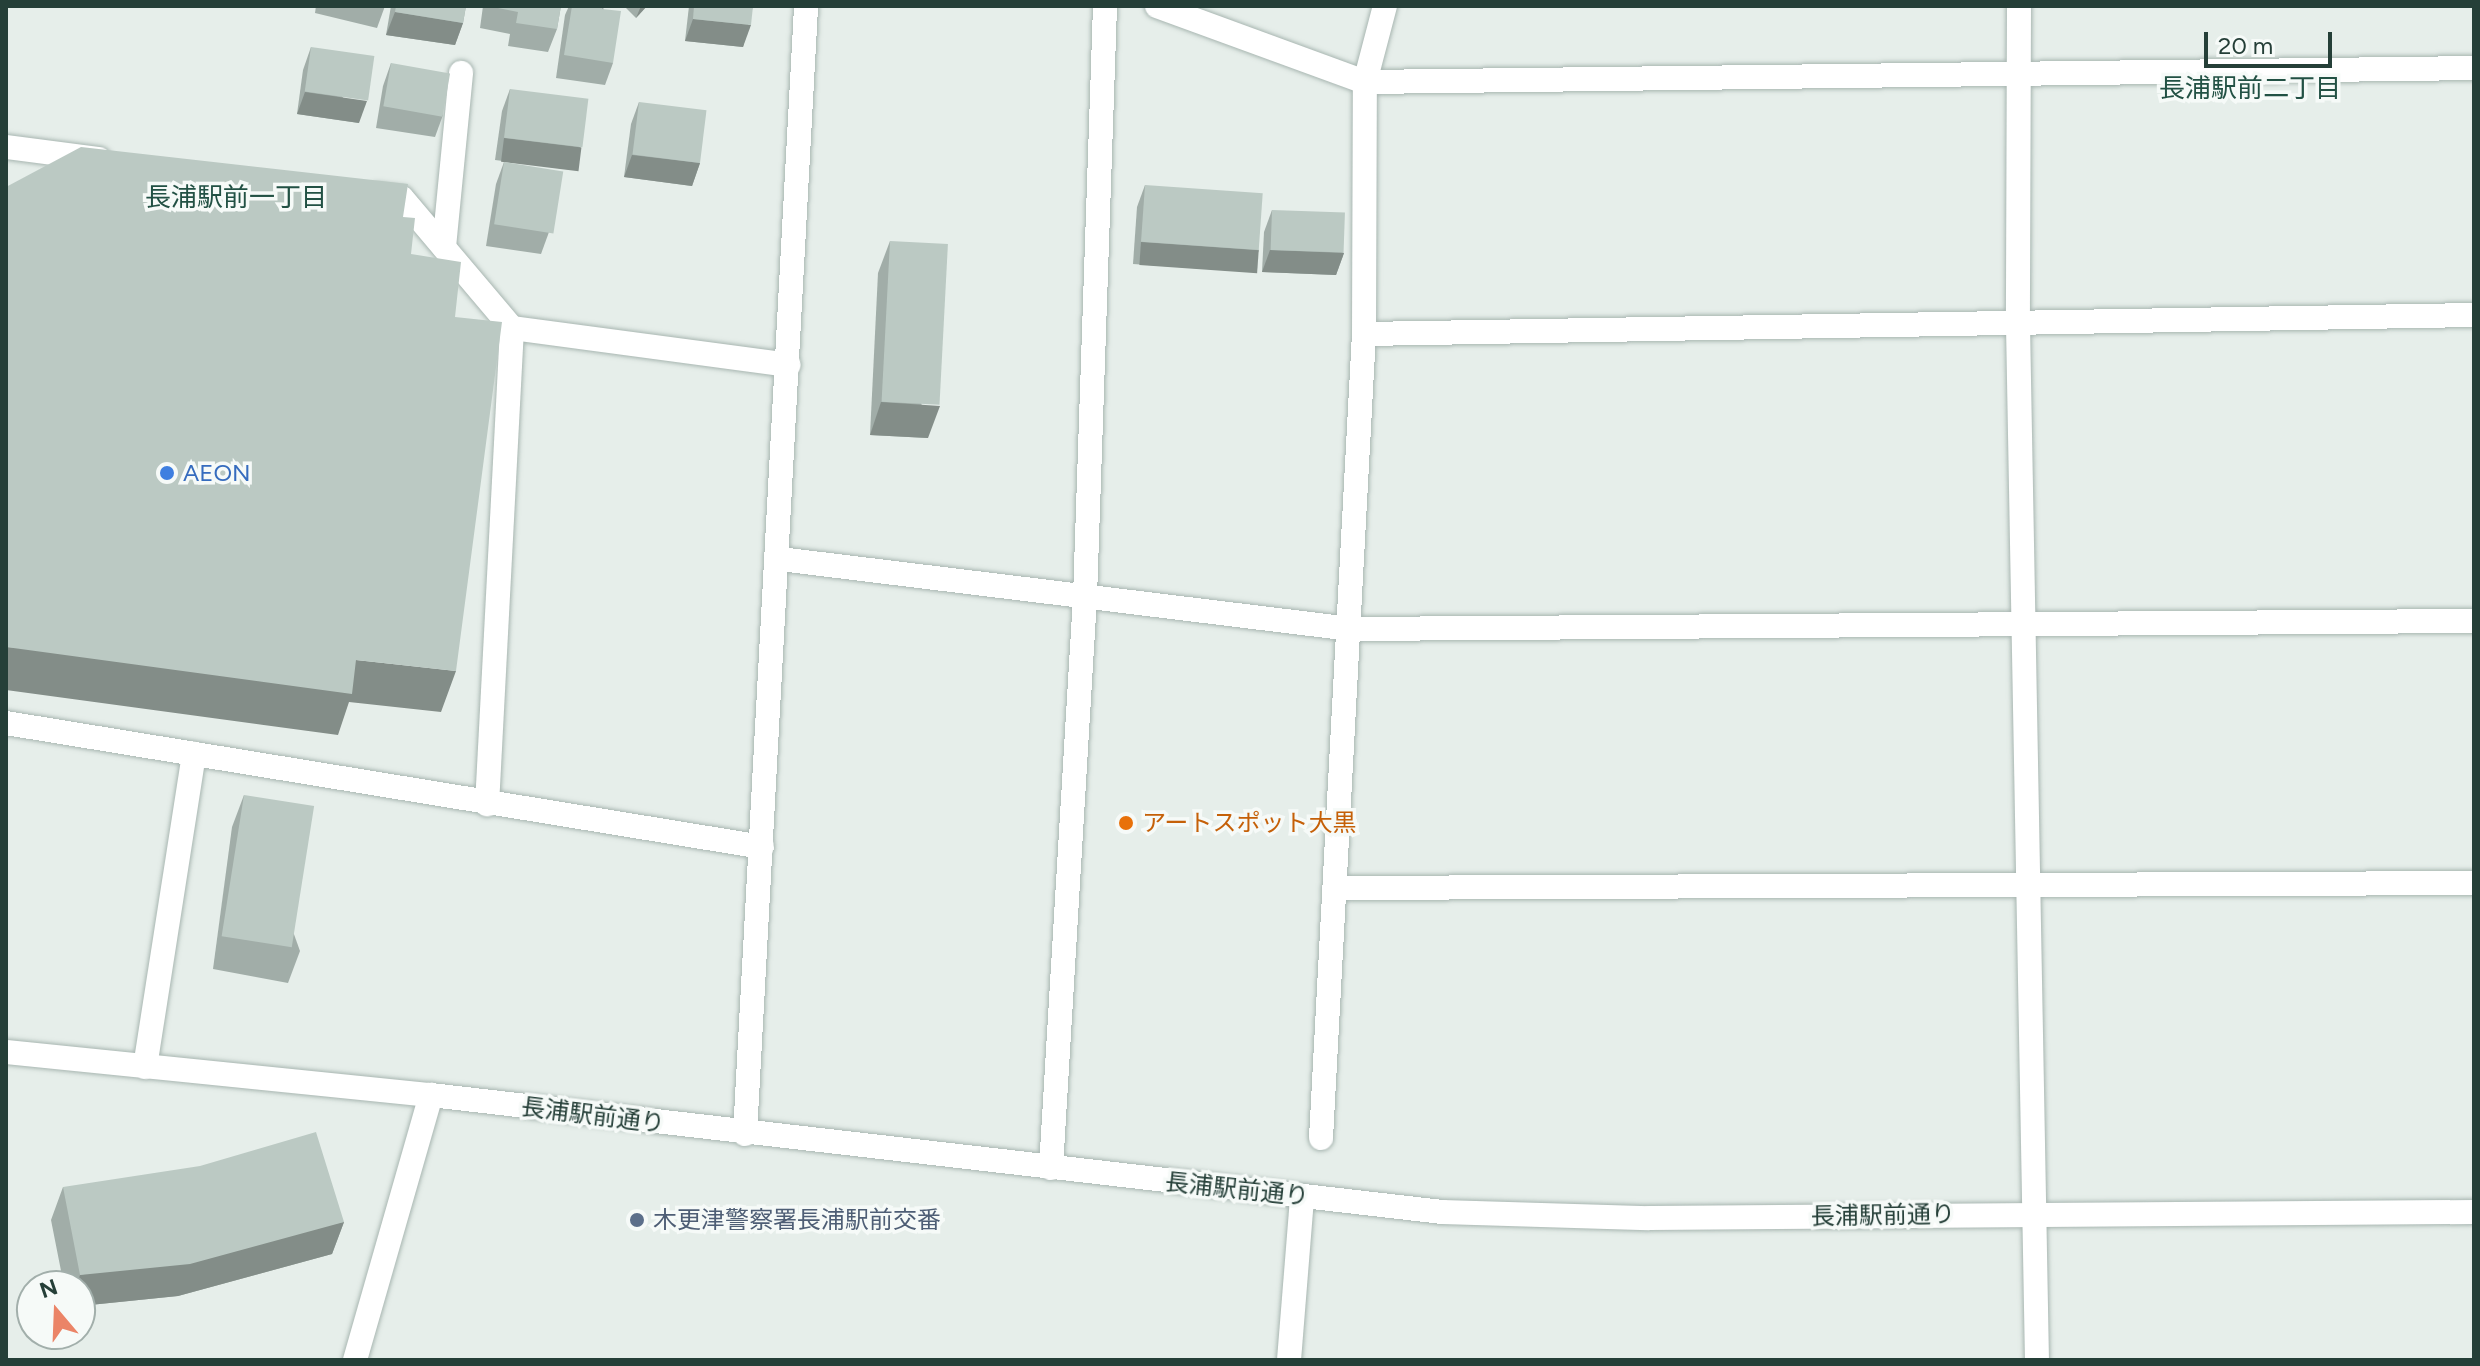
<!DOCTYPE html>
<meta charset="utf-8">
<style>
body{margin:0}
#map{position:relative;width:2480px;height:1366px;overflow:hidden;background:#e6eeea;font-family:Figtree,"Noto Sans JP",sans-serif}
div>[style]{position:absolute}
.roads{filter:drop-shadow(0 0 2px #a8b6b1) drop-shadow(0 0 2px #a8b6b1)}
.street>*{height:24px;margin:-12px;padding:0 12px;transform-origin:12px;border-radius:12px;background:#fff}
.secondary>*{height:24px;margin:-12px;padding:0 12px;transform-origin:12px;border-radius:12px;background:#fff}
.wall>*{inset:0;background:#a1ada8}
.shaded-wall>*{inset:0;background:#838d88;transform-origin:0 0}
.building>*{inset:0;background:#bbc9c3;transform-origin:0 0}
.dots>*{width:22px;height:22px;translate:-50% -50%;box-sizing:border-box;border:4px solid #f6faf8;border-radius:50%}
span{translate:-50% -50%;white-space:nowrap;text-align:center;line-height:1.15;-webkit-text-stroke:7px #f6faf8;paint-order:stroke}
.shop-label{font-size:24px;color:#366cbe}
.left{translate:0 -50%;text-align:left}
.food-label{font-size:24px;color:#c56008}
.street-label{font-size:24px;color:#253f38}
.service-label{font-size:24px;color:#4e5e75}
.neighbourhood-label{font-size:26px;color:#225144}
.frame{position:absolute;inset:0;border:8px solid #253f38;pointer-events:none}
.north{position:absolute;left:16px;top:1270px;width:80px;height:80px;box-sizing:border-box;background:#f6faf8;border:2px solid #a2afab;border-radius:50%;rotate:341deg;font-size:22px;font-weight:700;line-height:32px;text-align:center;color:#253f38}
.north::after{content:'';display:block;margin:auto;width:28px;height:36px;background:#eb8467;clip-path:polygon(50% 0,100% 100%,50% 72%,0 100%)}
.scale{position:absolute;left:2204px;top:32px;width:128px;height:36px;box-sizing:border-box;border:4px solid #253f38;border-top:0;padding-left:10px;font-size:24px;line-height:28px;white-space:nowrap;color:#253f38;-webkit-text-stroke:6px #f6faf8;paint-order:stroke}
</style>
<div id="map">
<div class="roads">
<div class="street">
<div style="left:2019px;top:6px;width:319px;rotate:90.2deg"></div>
<div style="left:2018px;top:325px;width:1035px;rotate:88.95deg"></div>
<div style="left:6px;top:147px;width:94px;rotate:7.4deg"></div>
<div style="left:377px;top:195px;width:25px;rotate:7deg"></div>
<div style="left:402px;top:198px;width:170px;rotate:49.8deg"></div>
<div style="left:512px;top:328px;width:477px;rotate:93deg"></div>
<div style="left:444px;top:247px;width:175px;rotate:-84.4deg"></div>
<div style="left:512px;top:328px;width:279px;rotate:7.6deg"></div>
<div style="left:1364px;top:334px;width:1110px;rotate:-0.98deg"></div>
<div style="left:780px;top:559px;width:575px;rotate:6.99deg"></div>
<div style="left:1351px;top:629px;width:1123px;rotate:-0.41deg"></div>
<div style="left:6px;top:723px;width:766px;rotate:9.31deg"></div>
<div style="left:1336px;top:888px;width:1138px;rotate:-0.25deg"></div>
<div style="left:145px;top:1067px;width:317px;rotate:-81.1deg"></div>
<div style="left:745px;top:1134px;width:1130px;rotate:-86.9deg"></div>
<div style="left:1321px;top:1138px;width:805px;rotate:-86.94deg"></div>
<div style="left:1364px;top:334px;width:252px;rotate:-89.8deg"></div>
<div style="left:1365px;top:82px;width:79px;rotate:-75.3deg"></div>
<div style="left:1051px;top:1168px;width:572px;rotate:-86.59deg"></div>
<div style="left:1085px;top:597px;width:591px;rotate:-88.06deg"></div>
<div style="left:355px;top:1360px;width:276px;rotate:-74deg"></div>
<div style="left:1289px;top:1360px;width:164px;rotate:-85.4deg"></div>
</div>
<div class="secondary">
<div style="left:1157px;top:6px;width:221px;rotate:20.1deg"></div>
<div style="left:1365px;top:82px;width:1109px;rotate:-0.72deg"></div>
<div style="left:6px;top:1052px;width:427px;rotate:5.8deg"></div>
<div style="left:431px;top:1095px;width:1018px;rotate:6.6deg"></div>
<div style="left:1442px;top:1212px;width:207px;rotate:1.7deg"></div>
<div style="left:1649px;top:1218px;width:825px;rotate:-0.42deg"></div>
</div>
</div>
<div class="wall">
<div style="clip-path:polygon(316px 6px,385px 6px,377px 28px,315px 13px)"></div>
<div style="clip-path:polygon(391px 6px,466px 6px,463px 23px,455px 45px,386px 35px)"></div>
<div style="clip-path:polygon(483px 6px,561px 6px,557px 29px,548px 52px,508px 46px,510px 34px,480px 28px)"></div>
<div style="clip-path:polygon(569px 6px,603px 6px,613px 63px,605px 85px,556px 78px,565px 15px)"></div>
<div style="clip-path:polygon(624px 6px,647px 6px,636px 18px)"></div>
<div style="clip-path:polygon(689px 6px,753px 6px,743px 47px,685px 41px)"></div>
<div style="clip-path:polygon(311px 47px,359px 123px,297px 114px,303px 70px)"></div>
<div style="clip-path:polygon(391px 63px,443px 115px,435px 137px,376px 128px,383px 86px)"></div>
<div style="clip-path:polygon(510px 89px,581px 148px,573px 170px,495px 160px,502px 111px)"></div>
<div style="clip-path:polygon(639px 102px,700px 163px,692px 186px,624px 177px,631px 124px)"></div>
<div style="clip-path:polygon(504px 162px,549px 232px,541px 254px,486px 246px,496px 184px)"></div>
<div style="clip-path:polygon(1145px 185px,1259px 250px,1251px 272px,1133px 264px,1137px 207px)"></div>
<div style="clip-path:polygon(1272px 210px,1344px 253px,1336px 275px,1262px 272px,1264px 232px)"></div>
<div style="clip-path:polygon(890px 241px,928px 438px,870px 435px,878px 273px)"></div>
<div style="clip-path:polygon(244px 795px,300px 951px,288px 983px,213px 969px,232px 827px)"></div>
<div style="clip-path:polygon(63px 1187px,344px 1222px,332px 1254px,178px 1296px,80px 1306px,80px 1286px,64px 1286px,51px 1220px)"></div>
</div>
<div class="shaded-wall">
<div style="clip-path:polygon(641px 6px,647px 6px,636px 18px)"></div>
<div style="clip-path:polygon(395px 12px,463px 23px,455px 45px,386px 35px)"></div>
<div style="clip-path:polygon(693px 19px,751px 25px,743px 47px,685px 41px)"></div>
<div style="clip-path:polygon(305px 92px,367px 101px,359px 123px,297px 114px)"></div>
<div style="left:504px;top:138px;width:78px;height:24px;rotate:7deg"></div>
<div style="clip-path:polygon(632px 155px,700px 163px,692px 186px,624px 177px)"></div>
<div style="left:1141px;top:242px;width:118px;height:23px;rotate:4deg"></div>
<div style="clip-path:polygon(1270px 250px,1344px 253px,1336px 275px,1262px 272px)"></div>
<div style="clip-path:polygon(881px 402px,940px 406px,928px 438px,870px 435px)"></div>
<div style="clip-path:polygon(6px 647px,356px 660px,456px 671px,441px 712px,349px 702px,338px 735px,6px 690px)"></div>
<div style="clip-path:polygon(344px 1222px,332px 1254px,178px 1296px,80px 1306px,80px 1286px,76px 1286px,80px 1275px)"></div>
</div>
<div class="building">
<div style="clip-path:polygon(396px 6px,466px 6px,463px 23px,395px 12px)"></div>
<div style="clip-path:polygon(488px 6px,561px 6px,557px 29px,516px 23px,518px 12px)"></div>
<div style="clip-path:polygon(572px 6px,603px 6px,602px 9px,621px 11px,613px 63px,564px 55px)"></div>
<div style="clip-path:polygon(694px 6px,753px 6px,751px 25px,693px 19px)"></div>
<div style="left:311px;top:47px;width:64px;height:45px;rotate:8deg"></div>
<div style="left:391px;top:63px;width:60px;height:44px;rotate:10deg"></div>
<div style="left:510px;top:89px;width:79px;height:49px;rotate:7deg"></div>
<div style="left:639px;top:102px;width:68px;height:53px;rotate:7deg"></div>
<div style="clip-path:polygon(81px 147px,408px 184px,403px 217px,415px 218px,411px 254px,461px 262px,455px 317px,502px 322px,456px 671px,356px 660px,352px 694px,6px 647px,6px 187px)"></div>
<div style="left:504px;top:162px;width:60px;height:63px;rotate:9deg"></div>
<div style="left:1145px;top:185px;width:118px;height:57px;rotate:4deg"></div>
<div style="left:1272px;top:210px;width:73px;height:40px;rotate:2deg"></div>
<div style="left:890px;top:241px;width:58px;height:161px;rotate:3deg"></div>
<div style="left:244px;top:795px;width:71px;height:143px;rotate:9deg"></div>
<div style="clip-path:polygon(316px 1132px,344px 1222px,190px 1264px,80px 1275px,63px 1187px,200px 1166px)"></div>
</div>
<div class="dots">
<div style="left:167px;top:473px;background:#3f7fe0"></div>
<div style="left:1126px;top:823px;background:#e8710a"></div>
<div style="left:637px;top:1220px;background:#5c6f8a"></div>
</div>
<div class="shop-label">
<span class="left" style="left:183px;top:473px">AEON</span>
</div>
<div class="food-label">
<span class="left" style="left:1142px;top:823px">アートスポット大黒</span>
</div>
<div class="street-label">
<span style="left:593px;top:1115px;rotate:7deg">長浦駅前通り</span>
<span style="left:1237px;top:1189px;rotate:6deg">長浦駅前通り</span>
<span style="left:1883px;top:1215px;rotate:-1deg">長浦駅前通り</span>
</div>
<div class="service-label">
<span class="left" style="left:653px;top:1220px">木更津警察署長浦駅前交番</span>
</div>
<div class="neighbourhood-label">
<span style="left:2250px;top:89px">長浦駅前二丁目</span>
<span style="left:236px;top:198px">長浦駅前一丁目</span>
</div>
<div class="frame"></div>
<div class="north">N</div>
<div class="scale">20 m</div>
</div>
